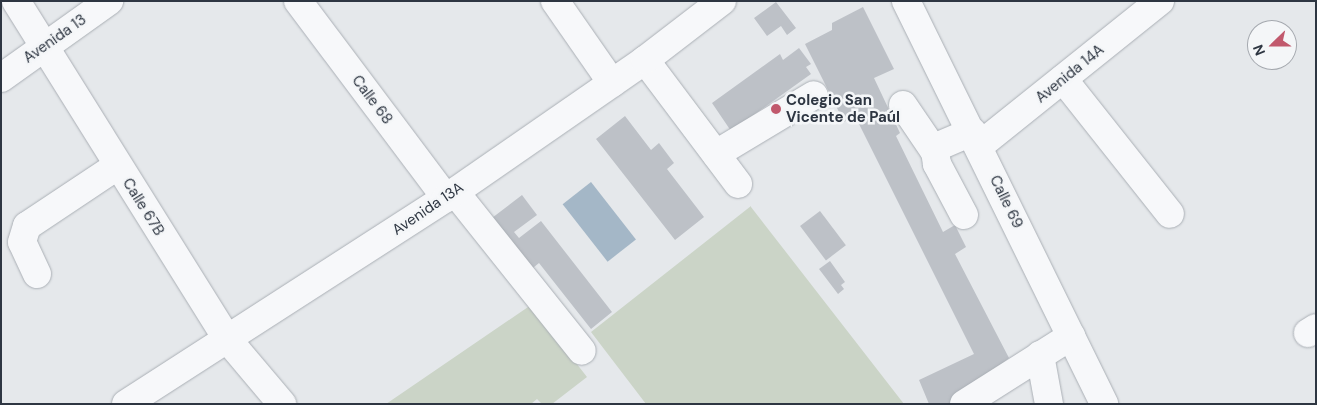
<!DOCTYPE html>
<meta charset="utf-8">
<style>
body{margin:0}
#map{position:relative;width:1317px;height:405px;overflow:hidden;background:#e5e8eb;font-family:"DM Sans",sans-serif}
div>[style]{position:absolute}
.green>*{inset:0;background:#cbd4c7}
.water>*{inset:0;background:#a4b7c7;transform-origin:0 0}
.building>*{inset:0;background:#bdc1c7;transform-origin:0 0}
.roads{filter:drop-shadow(0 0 1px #aaafb5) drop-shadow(0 0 1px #aaafb5)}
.minor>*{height:28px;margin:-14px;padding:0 14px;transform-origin:14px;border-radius:14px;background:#f7f8fa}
.dots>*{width:14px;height:14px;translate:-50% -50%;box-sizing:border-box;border:2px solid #f4f6f8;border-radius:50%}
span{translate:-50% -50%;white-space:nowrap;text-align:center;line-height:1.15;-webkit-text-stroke:5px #f4f6f8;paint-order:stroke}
.street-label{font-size:15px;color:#2e3642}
.poi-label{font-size:15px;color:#2e3642;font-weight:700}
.left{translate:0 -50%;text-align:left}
.frame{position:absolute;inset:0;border:2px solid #2e3642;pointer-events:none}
.north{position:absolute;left:1247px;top:20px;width:50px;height:50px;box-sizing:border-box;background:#f4f6f8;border:1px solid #a5a9af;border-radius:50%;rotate:248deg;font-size:14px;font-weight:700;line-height:20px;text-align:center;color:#2e3642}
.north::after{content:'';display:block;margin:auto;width:18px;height:22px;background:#c1596d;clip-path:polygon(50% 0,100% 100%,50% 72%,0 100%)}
</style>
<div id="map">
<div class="green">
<div style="clip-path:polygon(751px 206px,751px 207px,904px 404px,646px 404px,591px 332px)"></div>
<div style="clip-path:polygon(531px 305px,587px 377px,552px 404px,542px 404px,537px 399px,531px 404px,386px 404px)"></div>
</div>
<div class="water">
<div style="left:591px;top:182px;width:73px;height:36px;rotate:52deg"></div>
</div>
<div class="building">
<div style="clip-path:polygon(776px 2px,796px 28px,787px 35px,781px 26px,767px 36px,754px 18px)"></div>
<div style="clip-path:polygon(863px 7px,894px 69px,874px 78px,900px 133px,896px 136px,943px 232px,955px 225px,966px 247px,955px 254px,1009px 358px,952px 404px,929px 404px,919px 380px,974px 354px,855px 116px,844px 122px,805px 44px,832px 30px,832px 23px)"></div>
<div style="clip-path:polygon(799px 48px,811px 64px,806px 67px,811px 74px,731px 131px,712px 103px,780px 54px,783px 60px)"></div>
<div style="clip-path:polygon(625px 116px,651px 150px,659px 143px,674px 163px,667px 169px,704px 217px,675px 240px,596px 139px)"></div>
<div style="clip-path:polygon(522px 195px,537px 215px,514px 232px,519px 238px,541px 221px,612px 312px,591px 329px,539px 263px,528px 272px,488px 221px)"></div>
<div style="left:820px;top:211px;width:43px;height:25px;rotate:53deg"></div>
<div style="clip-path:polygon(830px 261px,845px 282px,841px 285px,844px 289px,838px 294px,819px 269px)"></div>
</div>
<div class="roads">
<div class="minor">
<div style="left:16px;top:1px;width:400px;rotate:58deg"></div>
<div style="left:228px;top:340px;width:84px;rotate:49.8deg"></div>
<div style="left:298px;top:1px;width:246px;rotate:53.1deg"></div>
<div style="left:555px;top:1px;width:100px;rotate:55.2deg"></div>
<div style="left:906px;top:1px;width:449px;rotate:63.8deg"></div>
<div style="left:645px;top:60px;width:155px;rotate:53.1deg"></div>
<div style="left:1px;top:78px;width:133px;rotate:-35.5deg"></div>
<div style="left:1063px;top:79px;width:172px;rotate:51.6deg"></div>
<div style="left:903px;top:105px;width:57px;rotate:55.8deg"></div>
<div style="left:979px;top:146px;width:232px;rotate:-38.7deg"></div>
<div style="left:716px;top:154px;width:114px;rotate:-31deg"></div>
<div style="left:455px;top:192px;width:203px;rotate:51.4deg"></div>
<div style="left:964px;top:215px;width:58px;rotate:-117.9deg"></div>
<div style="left:937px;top:164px;width:12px;rotate:-99deg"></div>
<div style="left:935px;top:152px;width:9px;rotate:-49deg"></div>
<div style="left:941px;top:145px;width:34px;rotate:-23deg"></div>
<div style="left:37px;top:274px;width:35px;rotate:-115deg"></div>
<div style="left:22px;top:242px;width:17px;rotate:-73deg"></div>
<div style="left:27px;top:226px;width:108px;rotate:-33.7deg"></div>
<div style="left:1308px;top:333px;width:9px;rotate:-32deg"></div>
<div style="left:1040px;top:355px;width:50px;rotate:79.6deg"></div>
<div style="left:126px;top:404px;width:381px;rotate:-32.8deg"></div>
<div style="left:446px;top:198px;width:242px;rotate:-34.7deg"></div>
<div style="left:645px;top:60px;width:97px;rotate:-37.5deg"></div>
<div style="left:964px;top:404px;width:127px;rotate:-32.4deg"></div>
</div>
</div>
<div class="dots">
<div style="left:776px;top:109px;background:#c1596d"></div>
</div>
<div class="street-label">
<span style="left:55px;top:39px;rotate:-35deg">Avenida 13</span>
<span style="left:1070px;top:74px;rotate:-39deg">Avenida 14A</span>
<span style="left:372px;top:100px;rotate:53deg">Calle 68</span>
<span style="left:1006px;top:202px;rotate:64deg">Calle 69</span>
<span style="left:143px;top:207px;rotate:58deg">Calle 67B</span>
<span style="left:428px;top:209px;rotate:-34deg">Avenida 13A</span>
</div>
<div class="poi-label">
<span class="left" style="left:786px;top:109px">Colegio San<br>Vicente de Paúl</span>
</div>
<div class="frame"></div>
<div class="north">N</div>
</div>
